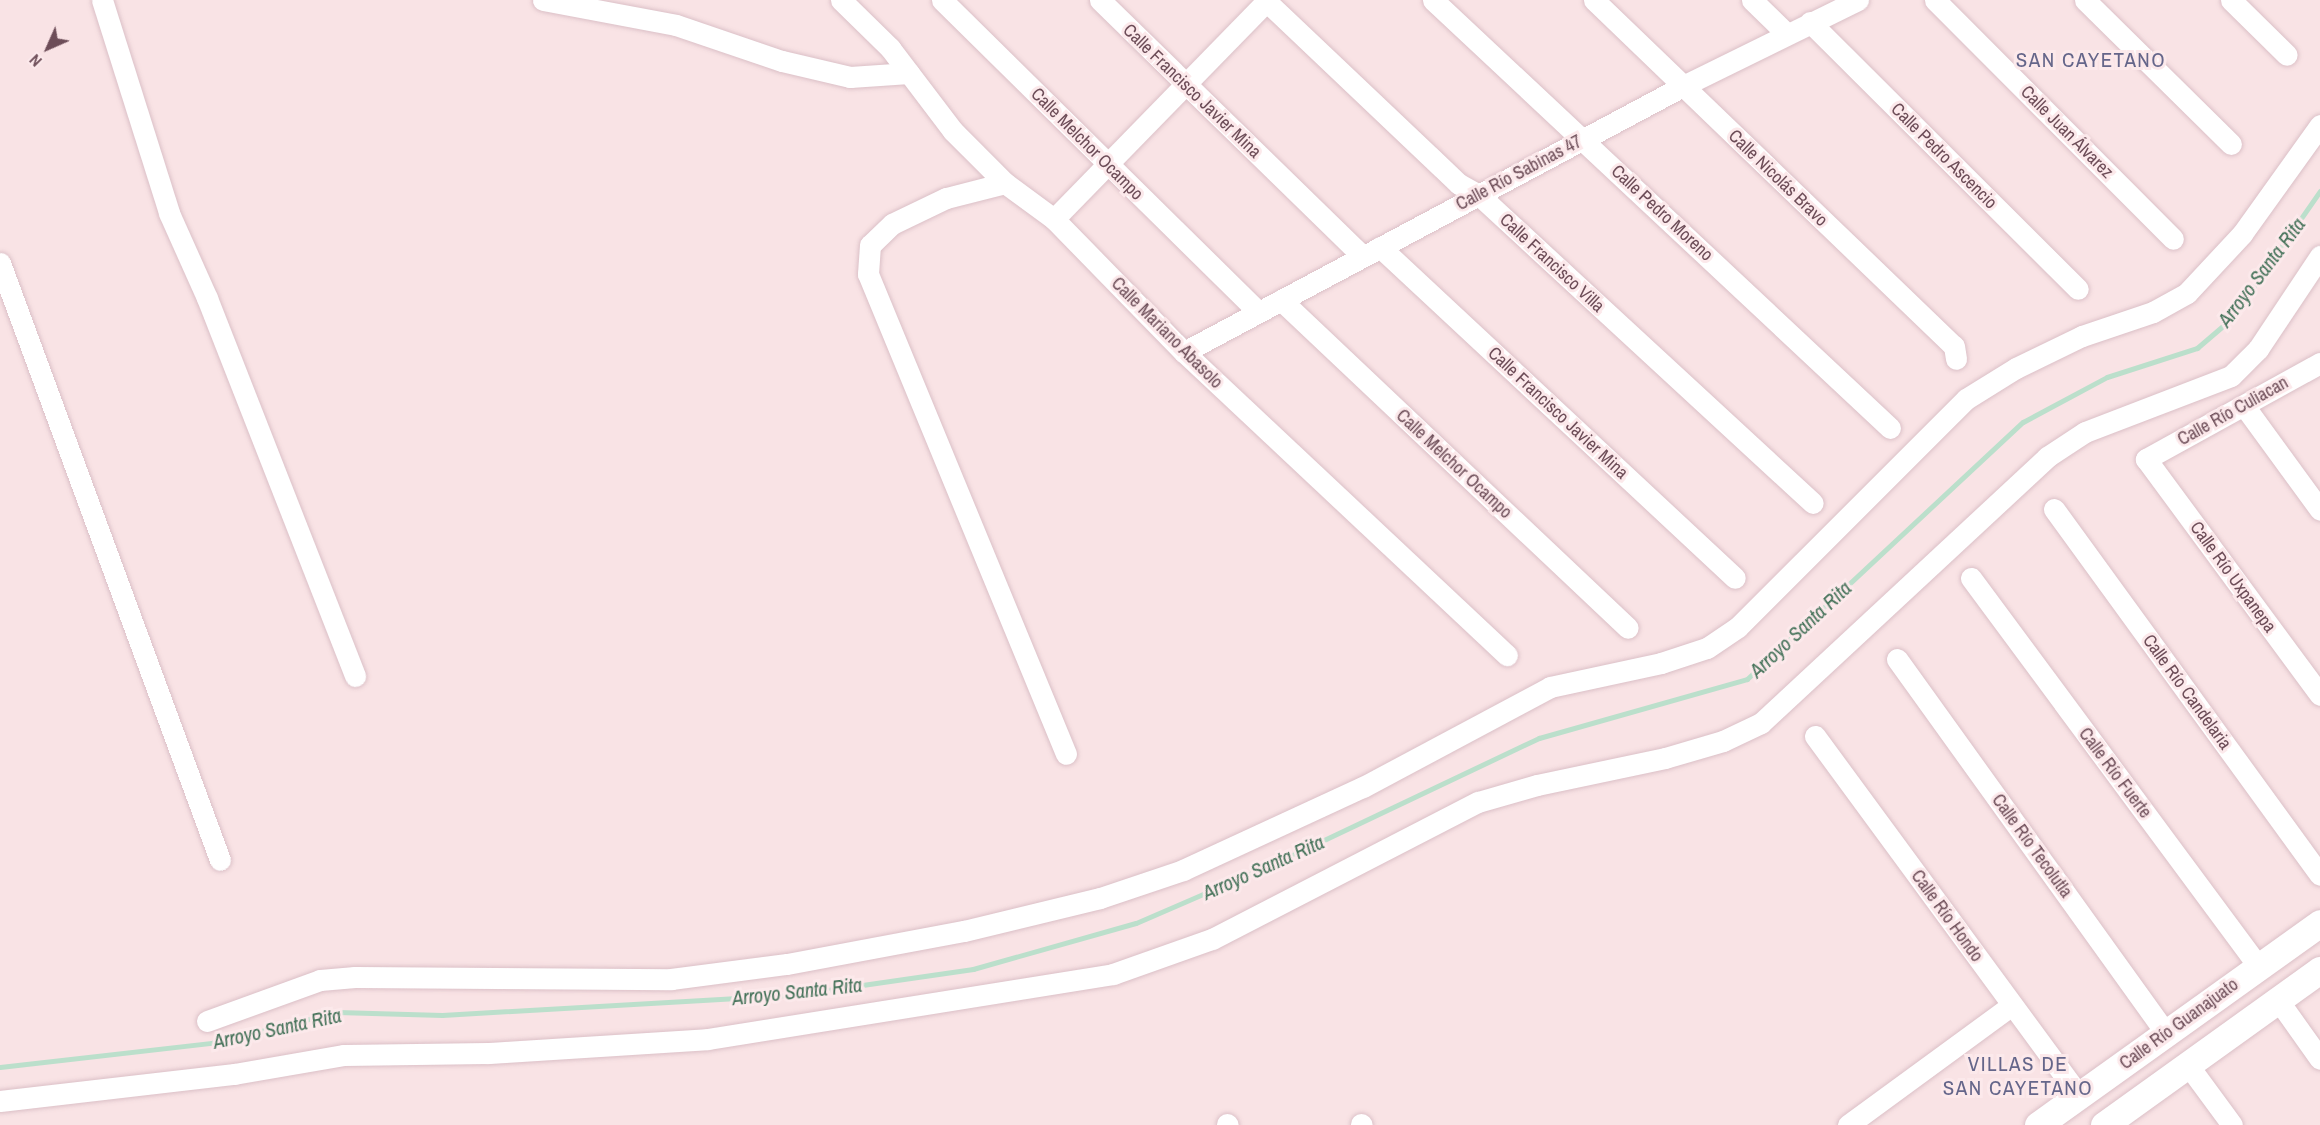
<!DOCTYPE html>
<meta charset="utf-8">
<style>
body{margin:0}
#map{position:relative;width:2320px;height:1125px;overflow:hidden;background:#f9e3e5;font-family:"Archivo Narrow",sans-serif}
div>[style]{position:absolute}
.stream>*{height:5px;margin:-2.5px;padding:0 2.5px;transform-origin:2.5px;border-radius:2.5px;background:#bbdfcb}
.roads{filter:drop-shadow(0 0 2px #dbc0c7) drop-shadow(0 0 2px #dbc0c7)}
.minor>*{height:21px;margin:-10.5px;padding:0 10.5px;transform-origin:10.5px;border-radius:10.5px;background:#fff}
.tertiary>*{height:27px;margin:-13.5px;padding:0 13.5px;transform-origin:13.5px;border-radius:13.5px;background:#fff}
span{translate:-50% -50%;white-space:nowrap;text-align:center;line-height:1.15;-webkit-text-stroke:6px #fce9eb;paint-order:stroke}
.street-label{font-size:18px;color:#6d4d58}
.water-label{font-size:20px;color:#437158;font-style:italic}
.quarter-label{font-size:21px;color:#65668a;letter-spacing:1.5px}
.north{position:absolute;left:18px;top:18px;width:60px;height:60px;-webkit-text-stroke:4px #fce9eb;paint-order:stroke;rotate:225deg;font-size:16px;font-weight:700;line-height:24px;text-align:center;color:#6d4d58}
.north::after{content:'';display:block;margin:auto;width:21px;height:27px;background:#6d4d58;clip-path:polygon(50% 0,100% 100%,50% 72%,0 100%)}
</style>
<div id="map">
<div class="stream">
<div style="left:0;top:1067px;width:213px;rotate:-6.5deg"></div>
<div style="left:212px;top:1043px;width:129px;rotate:-13.9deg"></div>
<div style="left:337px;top:1012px;width:105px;rotate:1.6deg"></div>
<div style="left:442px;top:1015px;width:352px;rotate:-3.3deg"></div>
<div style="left:793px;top:995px;width:182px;rotate:-8.2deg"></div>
<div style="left:973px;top:969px;width:169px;rotate:-15.8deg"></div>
<div style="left:1136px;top:923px;width:163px;rotate:-23.4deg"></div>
<div style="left:1286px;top:858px;width:280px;rotate:-25.4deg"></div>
<div style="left:1539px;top:738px;width:216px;rotate:-15.8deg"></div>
<div style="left:1747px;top:679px;width:377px;rotate:-43deg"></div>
<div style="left:2023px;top:422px;width:95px;rotate:-28.2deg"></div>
<div style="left:2107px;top:377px;width:95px;rotate:-17.9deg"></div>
<div style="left:2197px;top:348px;width:45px;rotate:-40.5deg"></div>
<div style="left:2231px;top:319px;width:156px;rotate:-55.2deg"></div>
</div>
<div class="roads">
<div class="minor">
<div style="left:102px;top:0;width:223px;rotate:72.5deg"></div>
<div style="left:169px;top:213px;width:93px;rotate:65.9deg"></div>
<div style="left:207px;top:298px;width:406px;rotate:68.6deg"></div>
<div style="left:543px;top:0;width:135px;rotate:10.6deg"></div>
<div style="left:676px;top:25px;width:112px;rotate:18.8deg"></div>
<div style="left:782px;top:61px;width:70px;rotate:13.2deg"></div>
<div style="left:850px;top:77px;width:59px;rotate:-3.9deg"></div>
<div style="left:841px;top:0;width:69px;rotate:44.4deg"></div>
<div style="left:890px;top:48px;width:104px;rotate:52.8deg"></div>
<div style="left:953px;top:131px;width:74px;rotate:45deg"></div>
<div style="left:1005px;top:183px;width:61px;rotate:36.3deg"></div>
<div style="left:1054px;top:219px;width:186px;rotate:45.7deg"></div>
<div style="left:1184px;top:352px;width:443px;rotate:43.2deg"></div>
<div style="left:942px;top:0;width:444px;rotate:44.6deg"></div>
<div style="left:1100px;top:0;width:366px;rotate:44.3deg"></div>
<div style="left:1265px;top:0;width:267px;rotate:43.5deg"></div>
<div style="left:1459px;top:184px;width:23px;rotate:29deg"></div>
<div style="left:1479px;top:195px;width:454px;rotate:42.7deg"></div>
<div style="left:1433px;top:0;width:626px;rotate:43.12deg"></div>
<div style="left:1594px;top:0;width:499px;rotate:43.9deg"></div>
<div style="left:1954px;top:346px;width:13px;rotate:81deg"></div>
<div style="left:1752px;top:0;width:49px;rotate:44.2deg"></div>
<div style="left:1935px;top:0;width:337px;rotate:45.1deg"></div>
<div style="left:2085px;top:0;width:205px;rotate:44.6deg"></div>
<div style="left:2231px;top:0;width:78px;rotate:44.5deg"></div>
<div style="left:1810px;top:22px;width:378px;rotate:44.9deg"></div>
<div style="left:1005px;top:183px;width:61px;rotate:165.7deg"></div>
<div style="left:946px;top:198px;width:60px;rotate:154.3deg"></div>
<div style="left:892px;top:224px;width:30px;rotate:136deg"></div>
<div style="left:870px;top:245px;width:29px;rotate:94deg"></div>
<div style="left:868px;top:274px;width:519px;rotate:67.58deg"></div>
<div style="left:1054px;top:219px;width:306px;rotate:-45.7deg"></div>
<div style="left:1380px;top:247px;width:485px;rotate:43deg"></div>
<div style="left:0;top:263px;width:636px;rotate:69.77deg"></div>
<div style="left:1281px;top:300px;width:477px;rotate:43.4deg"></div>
<div style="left:1184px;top:352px;width:565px;rotate:-28.06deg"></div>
<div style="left:1683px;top:86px;width:195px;rotate:-26.2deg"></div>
<div style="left:2320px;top:363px;width:199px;rotate:151.1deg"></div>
<div style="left:2146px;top:459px;width:293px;rotate:53.6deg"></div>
<div style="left:2245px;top:407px;width:127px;rotate:53.9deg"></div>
<div style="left:2054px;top:509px;width:452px;rotate:54deg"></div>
<div style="left:1971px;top:578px;width:484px;rotate:53.5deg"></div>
<div style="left:1897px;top:659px;width:461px;rotate:54.3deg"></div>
<div style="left:1815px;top:736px;width:446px;rotate:53.7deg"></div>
<div style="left:2278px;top:1000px;width:72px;rotate:54.6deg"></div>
<div style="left:207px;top:1021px;width:120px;rotate:-19.9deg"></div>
<div style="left:320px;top:980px;width:35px;rotate:-5deg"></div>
<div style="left:355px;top:977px;width:316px;rotate:0.4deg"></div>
<div style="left:671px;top:979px;width:117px;rotate:-7.4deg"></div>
<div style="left:787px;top:964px;width:180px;rotate:-10.6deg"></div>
<div style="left:964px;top:931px;width:140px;rotate:-13.6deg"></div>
<div style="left:1100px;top:898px;width:88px;rotate:-18.6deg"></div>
<div style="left:1183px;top:870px;width:198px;rotate:-24.8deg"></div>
<div style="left:1363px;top:787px;width:212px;rotate:-28.1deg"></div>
<div style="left:1550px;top:687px;width:114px;rotate:-12.2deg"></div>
<div style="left:1661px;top:663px;width:48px;rotate:-18.1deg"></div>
<div style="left:1707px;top:648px;width:37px;rotate:-34deg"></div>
<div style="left:1738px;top:627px;width:322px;rotate:-45deg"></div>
<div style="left:1966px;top:399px;width:59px;rotate:-31.8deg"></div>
<div style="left:2016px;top:368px;width:73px;rotate:-25.9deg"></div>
<div style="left:2082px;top:336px;width:75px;rotate:-18.7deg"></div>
<div style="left:2153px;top:312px;width:39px;rotate:-29deg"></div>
<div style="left:2187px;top:293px;width:81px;rotate:-47deg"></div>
<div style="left:2242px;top:234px;width:134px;rotate:-54.4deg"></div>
<div style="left:2188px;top:1065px;width:74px;rotate:53.7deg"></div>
<div style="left:0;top:1101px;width:236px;rotate:-6.6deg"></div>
<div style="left:234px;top:1074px;width:112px;rotate:-9.8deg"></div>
<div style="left:344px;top:1055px;width:144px;rotate:-0.8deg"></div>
<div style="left:488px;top:1053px;width:220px;rotate:-3.6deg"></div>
<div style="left:708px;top:1039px;width:410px;rotate:-9.1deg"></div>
<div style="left:1113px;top:974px;width:105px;rotate:-19.5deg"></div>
<div style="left:1212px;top:939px;width:299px;rotate:-27.3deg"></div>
<div style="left:1478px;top:802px;width:61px;rotate:-16.1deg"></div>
<div style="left:1537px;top:785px;width:131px;rotate:-11.9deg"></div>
<div style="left:1665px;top:758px;width:60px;rotate:-16.3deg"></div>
<div style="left:1723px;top:741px;width:42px;rotate:-25.3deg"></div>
<div style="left:1761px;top:723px;width:391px;rotate:-42.9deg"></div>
<div style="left:2047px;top:457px;width:45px;rotate:-33.3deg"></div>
<div style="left:2085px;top:432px;width:156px;rotate:-21deg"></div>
<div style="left:2231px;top:376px;width:38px;rotate:-45deg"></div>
<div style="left:2258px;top:349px;width:112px;rotate:-56.3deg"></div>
<div style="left:1227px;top:1124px;width:1px;rotate:45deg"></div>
<div style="left:1361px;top:1124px;width:1px;rotate:45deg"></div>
<div style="left:1848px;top:1125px;width:203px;rotate:-36.2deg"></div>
</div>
<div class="tertiary">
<div style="left:2038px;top:1125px;width:347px;rotate:-35.6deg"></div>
<div style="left:2104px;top:1125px;width:266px;rotate:-35.7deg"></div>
</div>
</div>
<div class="street-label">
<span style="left:1192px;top:91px;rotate:44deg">Calle Francisco Javier Mina</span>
<span style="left:2067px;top:132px;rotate:45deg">Calle Juan Álvarez</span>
<span style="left:1087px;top:144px;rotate:45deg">Calle Melchor Ocampo</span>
<span style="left:1944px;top:156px;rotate:45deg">Calle Pedro Ascencio</span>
<span style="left:1519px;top:173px;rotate:-28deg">Calle Río Sabinas 47</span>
<span style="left:1778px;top:178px;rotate:44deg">Calle Nicolás Bravo</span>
<span style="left:1662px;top:213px;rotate:43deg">Calle Pedro Moreno</span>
<span style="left:1552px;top:263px;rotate:43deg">Calle Francisco Villa</span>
<span style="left:1167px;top:333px;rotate:45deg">Calle Mariano Abasolo</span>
<span style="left:2233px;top:411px;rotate:-29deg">Calle Río Culiacan</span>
<span style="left:1558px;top:413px;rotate:43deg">Calle Francisco Javier Mina</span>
<span style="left:1454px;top:464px;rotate:43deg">Calle Melchor Ocampo</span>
<span style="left:2233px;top:577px;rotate:54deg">Calle Río Uxpanepa</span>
<span style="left:2187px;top:692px;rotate:54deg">Calle Río Candelaria</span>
<span style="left:2115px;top:773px;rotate:53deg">Calle Río Fuerte</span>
<span style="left:2032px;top:846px;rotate:54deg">Calle Río Tecolutla</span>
<span style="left:1947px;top:916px;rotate:54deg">Calle Río Hondo</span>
<span style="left:2179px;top:1024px;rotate:-36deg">Calle Río Guanajuato</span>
</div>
<div class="water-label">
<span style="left:2261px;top:272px;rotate:-53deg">Arroyo Santa Rita</span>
<span style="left:1800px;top:629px;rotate:-43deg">Arroyo Santa Rita</span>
<span style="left:1263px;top:867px;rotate:-24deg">Arroyo Santa Rita</span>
<span style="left:797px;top:991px;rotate:-6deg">Arroyo Santa Rita</span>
<span style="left:277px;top:1028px;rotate:-12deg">Arroyo Santa Rita</span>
</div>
<div class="quarter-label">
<span style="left:2091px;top:60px">SAN CAYETANO</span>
<span style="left:2018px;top:1076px">VILLAS DE<br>SAN CAYETANO</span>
</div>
<div class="north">N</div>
</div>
